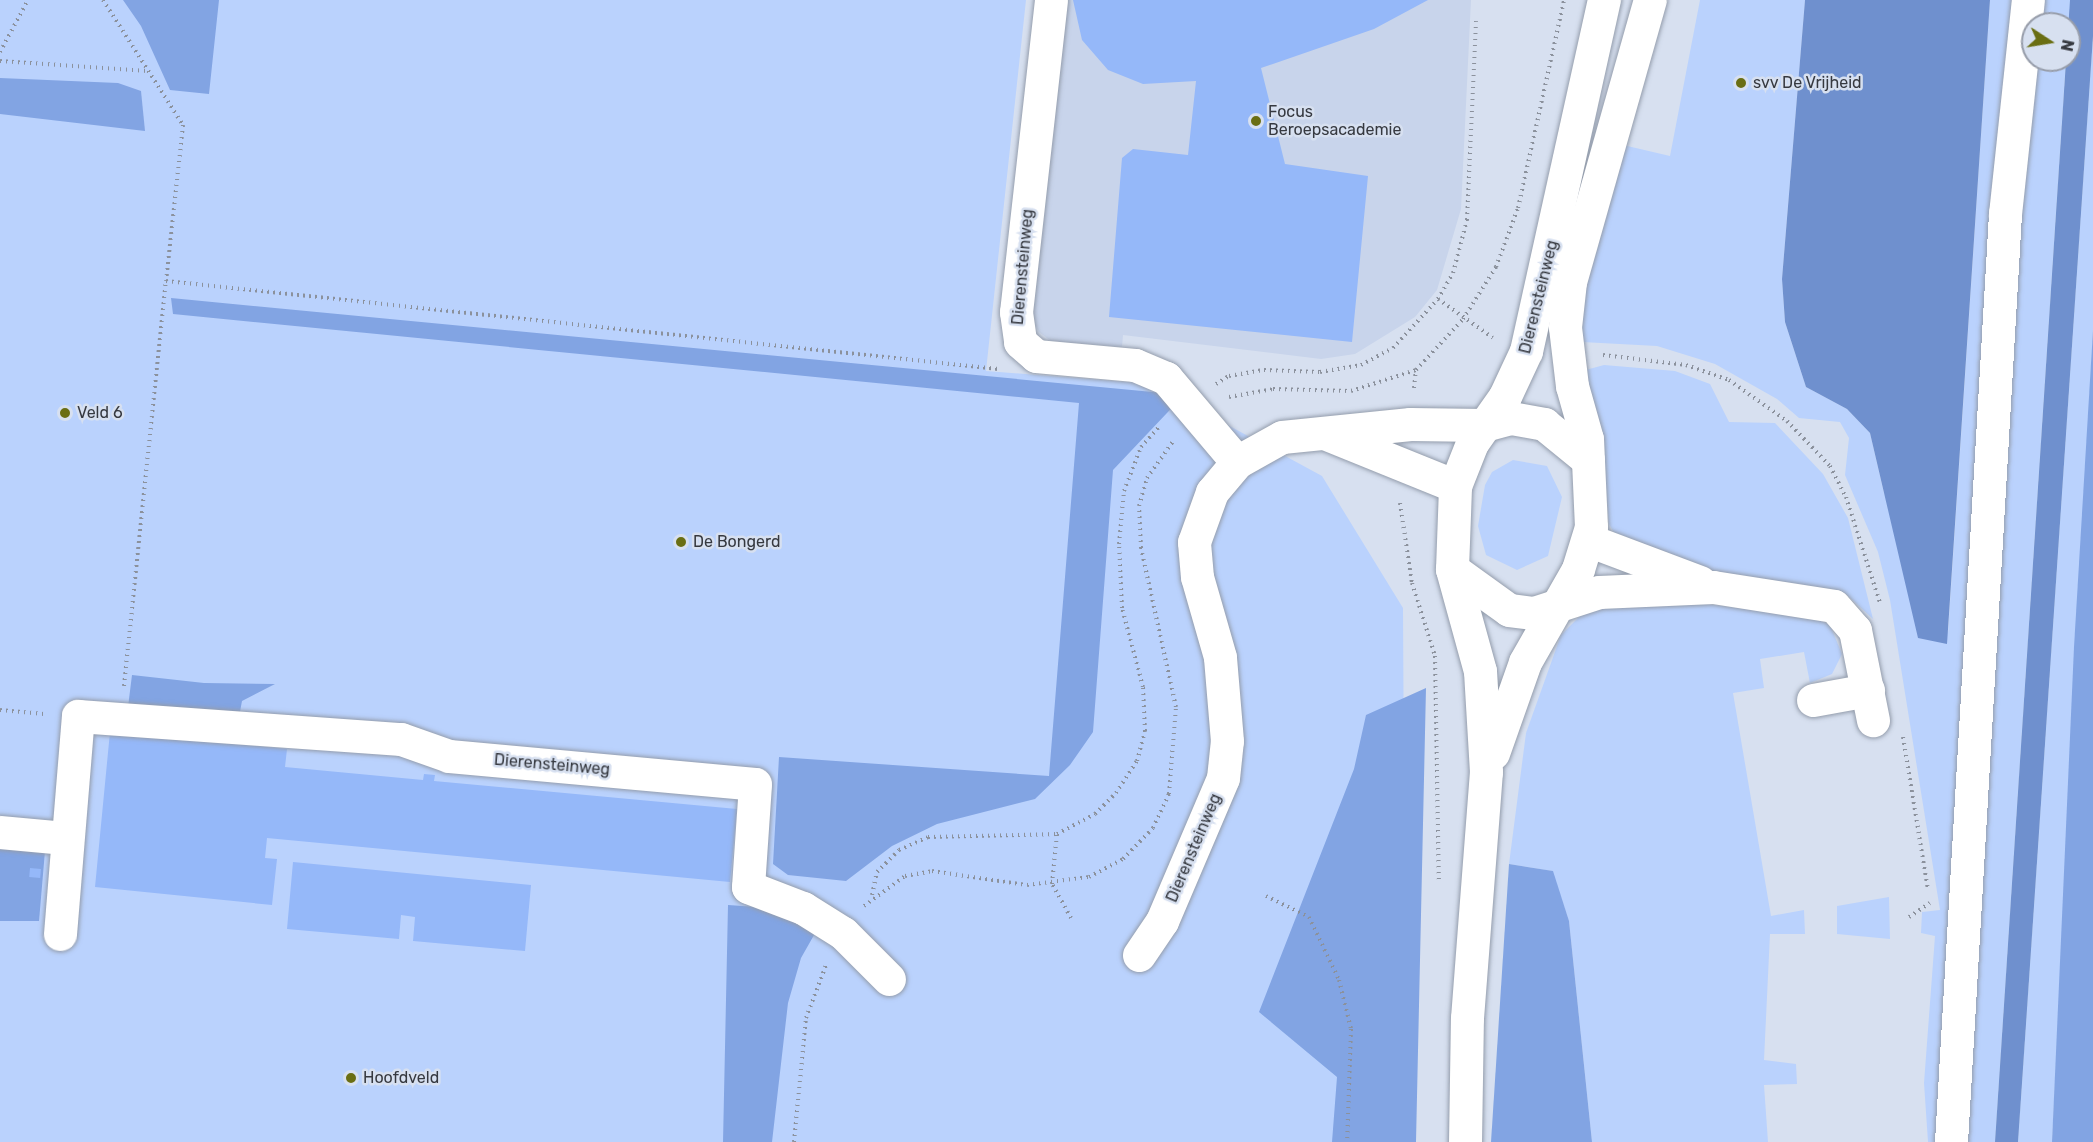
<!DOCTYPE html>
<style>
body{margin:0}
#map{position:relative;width:2093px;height:1142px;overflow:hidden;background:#d7e0f0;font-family:Rubik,sans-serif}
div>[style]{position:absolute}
.built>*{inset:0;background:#c8d4eb}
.green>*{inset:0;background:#bad2fd;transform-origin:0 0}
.forest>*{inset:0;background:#82a4e3}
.water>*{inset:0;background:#6f90ce}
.building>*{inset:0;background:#95b8f9;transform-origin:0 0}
.path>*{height:4px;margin-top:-2px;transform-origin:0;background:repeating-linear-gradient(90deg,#8b919c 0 1.5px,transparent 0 6px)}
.roads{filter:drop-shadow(0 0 2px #949dac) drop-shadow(0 0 2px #949dac)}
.minor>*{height:33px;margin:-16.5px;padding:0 16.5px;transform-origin:16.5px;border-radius:16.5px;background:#fff}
.major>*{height:33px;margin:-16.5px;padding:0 16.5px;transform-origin:16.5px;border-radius:16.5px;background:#fff}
.dots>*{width:16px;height:16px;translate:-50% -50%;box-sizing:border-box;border:3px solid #d7e0f0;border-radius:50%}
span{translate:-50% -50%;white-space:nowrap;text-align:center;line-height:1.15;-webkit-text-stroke:5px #d7e0f0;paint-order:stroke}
.poi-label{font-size:16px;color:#363940}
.left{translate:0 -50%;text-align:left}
.street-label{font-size:16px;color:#363940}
.north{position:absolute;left:2021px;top:12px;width:60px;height:60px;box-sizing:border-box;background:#d7e0f0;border:2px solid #979daa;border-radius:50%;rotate:102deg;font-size:16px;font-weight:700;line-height:24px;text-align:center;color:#363940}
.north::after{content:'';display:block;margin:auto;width:21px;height:27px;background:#6a6e13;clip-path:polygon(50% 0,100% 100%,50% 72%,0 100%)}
</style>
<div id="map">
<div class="built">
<div style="clip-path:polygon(1060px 0,1471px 0,1461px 209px,1437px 290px,1415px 317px,1355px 354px,1321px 359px,1123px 335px,1122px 347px,1051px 341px,1039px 332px,1032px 319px)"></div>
</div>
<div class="green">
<div style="clip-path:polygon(0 0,1026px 0,986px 371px,1152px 384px,1322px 476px,1403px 608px,1406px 1142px,0 1142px)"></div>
<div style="clip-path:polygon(1700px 0,1805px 0,1782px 279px,1785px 322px,1806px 387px,1847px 409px,1870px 433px,1884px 493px,1948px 633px,1990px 0,2015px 0,1941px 1142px,1928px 1142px,1924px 1083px,1935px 936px,1921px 933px,1922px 912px,1940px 910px,1890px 600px,1878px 552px,1845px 475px,1849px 438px,1840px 422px,1799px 418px,1777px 399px,1715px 364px,1657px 346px,1582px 342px,1582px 270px,1623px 145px,1670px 156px)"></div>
<div style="left:2039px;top:0;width:31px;height:24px"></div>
<div style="clip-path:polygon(2093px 36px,2093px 330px,2052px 1142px,2018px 1142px)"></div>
<div style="clip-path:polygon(2036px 60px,2066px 60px,1995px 1142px,1965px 1142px,2012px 282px)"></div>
<div style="clip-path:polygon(1604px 365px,1675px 371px,1710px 384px,1729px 422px,1775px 423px,1823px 474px,1848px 518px,1873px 619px,1845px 593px,1689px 567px,1617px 538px,1609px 524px,1604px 464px,1582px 371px)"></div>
<div style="clip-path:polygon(1513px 460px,1547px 466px,1562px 497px,1548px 556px,1517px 570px,1486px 555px,1478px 526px,1485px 485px,1492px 472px)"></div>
<div style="clip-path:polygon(1680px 601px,1812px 617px,1830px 625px,1842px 654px,1832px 674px,1810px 683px,1804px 652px,1760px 659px,1764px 688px,1733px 693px,1771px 916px,1804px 910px,1805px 934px,1770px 934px,1764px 1060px,1796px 1064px,1797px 1084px,1764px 1085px,1768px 1142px,1592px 1142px,1569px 921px,1552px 871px,1509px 864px,1526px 733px,1561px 635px,1581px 615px,1604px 605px)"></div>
<div style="clip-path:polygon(1889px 897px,1890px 939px,1837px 934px,1837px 906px)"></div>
</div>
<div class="forest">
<div style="clip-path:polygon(123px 0,219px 0,209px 94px,170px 90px,141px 26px)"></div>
<div style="clip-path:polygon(0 78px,118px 83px,141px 91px,145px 131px,0 114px)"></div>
<div style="clip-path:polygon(171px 298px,1184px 395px,1113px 470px,1093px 732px,1070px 765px,1035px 799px,937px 824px,892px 846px,846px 881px,788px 875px,773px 864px,779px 757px,1049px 776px,1079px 403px,173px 314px)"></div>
<div style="clip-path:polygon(2093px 330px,2093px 1142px,2052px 1142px,2074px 647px)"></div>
<div style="clip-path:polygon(132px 675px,204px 683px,275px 684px,242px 701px,239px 717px,128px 707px)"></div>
<div style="clip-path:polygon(1426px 688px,1416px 1142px,1332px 1142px,1337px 1077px,1259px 1012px,1354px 769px,1366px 715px)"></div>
<div style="clip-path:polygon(0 846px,45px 851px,39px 921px,0 921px)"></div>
<div style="clip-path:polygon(1509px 864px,1553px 871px,1569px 921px,1592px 1142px,1491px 1142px)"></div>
<div style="clip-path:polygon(728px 905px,813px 911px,822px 921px,801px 958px,788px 1003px,772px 1142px,723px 1142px)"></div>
</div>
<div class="water">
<div style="clip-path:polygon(1805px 0,1990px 0,1947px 644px,1918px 638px,1870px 433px,1847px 409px,1806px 387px,1785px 322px,1782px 279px)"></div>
<div style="clip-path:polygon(2070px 0,2093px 0,2093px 36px,2018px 1142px,1995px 1142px)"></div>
</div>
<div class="building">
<div style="clip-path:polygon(1073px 0,1428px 0,1374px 29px,1261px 68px,1285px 164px,1368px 176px,1352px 342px,1109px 317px,1122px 158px,1133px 149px,1188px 155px,1196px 81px,1143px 84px,1108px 70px,1082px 40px)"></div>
<div style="clip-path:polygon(110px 732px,287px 749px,285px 767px,423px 780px,424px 774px,435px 775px,434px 781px,737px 809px,730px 882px,267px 838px,265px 858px,277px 859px,272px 905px,95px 887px)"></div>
<div style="clip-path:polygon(293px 862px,531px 885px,525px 951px,413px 941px,415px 917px,401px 915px,399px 939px,287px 929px)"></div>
<div style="left:30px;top:868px;width:11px;height:9px;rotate:5deg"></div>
</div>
<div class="path">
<div style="left:103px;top:0;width:148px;rotate:57.4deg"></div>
<div style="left:183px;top:125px;width:157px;rotate:96.2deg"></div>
<div style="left:166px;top:281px;width:837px;rotate:6.04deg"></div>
<div style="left:0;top:52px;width:59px;rotate:-61.7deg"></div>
<div style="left:0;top:61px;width:148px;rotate:3.9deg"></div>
<div style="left:1438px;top:299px;width:67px;rotate:35.3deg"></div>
<div style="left:1603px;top:355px;width:84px;rotate:6.9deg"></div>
<div style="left:1686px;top:365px;width:46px;rotate:19.2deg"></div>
<div style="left:1729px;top:380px;width:71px;rotate:35.3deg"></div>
<div style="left:1787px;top:421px;width:62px;rotate:46.3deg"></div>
<div style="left:1830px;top:466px;width:35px;rotate:63deg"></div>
<div style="left:1846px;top:497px;width:111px;rotate:72.2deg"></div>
<div style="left:1216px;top:384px;width:15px;rotate:-32deg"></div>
<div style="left:1229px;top:376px;width:36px;rotate:-10deg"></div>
<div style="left:1264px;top:370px;width:56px;rotate:2deg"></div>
<div style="left:1320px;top:372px;width:42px;rotate:-9.7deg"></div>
<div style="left:1361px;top:365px;width:36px;rotate:-28deg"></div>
<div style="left:1393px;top:348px;width:67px;rotate:-47.4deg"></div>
<div style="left:1438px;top:299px;width:30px;rotate:-60deg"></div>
<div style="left:1453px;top:273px;width:55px;rotate:-75.2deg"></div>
<div style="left:1467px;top:220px;width:199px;rotate:-87.4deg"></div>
<div style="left:1414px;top:388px;width:18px;rotate:-84deg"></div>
<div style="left:1416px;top:370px;width:69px;rotate:-47.3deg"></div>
<div style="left:1463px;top:319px;width:62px;rotate:-57.6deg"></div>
<div style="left:1496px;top:267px;width:63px;rotate:-69.6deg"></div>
<div style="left:1518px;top:208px;width:213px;rotate:-77.5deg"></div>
<div style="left:1229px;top:397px;width:45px;rotate:-10.3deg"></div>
<div style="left:1273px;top:389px;width:78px;rotate:1.5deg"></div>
<div style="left:1351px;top:391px;width:68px;rotate:-17.9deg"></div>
<div style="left:1400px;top:503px;width:81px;rotate:81.5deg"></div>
<div style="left:1412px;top:583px;width:77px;rotate:72.5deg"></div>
<div style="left:1435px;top:656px;width:224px;rotate:89deg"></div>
<div style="left:124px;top:686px;width:407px;rotate:-84.1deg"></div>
<div style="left:0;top:710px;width:44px;rotate:5.2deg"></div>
<div style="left:1903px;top:737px;width:155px;rotate:80.7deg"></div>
<div style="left:872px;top:895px;width:24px;rotate:-78deg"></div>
<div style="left:877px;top:872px;width:31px;rotate:-45deg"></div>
<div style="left:899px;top:850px;width:32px;rotate:-24deg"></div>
<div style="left:928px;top:837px;width:129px;rotate:-1.3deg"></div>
<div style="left:1266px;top:896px;width:48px;rotate:26deg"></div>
<div style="left:1309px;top:917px;width:70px;rotate:64.5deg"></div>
<div style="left:1339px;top:980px;width:50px;rotate:76.2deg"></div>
<div style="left:1351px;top:1029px;width:113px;rotate:92deg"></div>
<div style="left:864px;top:906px;width:51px;rotate:-36.2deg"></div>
<div style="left:905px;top:876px;width:27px;rotate:-10deg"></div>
<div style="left:932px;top:871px;width:96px;rotate:8.4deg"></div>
<div style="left:1027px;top:885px;width:63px;rotate:-7.4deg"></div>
<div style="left:1089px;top:877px;width:38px;rotate:-28deg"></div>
<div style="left:1123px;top:859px;width:43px;rotate:-45.9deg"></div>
<div style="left:1153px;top:828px;width:38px;rotate:-65deg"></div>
<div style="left:1169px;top:794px;width:87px;rotate:-85.4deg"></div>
<div style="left:1176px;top:707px;width:163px;rotate:-102.4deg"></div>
<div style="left:1141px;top:548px;width:42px;rotate:-92.7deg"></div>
<div style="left:1139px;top:506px;width:29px;rotate:-74deg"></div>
<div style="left:1147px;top:478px;width:47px;rotate:-54.6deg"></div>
<div style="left:1909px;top:917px;width:25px;rotate:-34deg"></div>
<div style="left:1071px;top:918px;width:39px;rotate:-119deg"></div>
<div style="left:1052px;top:884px;width:50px;rotate:-84.3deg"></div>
<div style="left:1057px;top:834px;width:43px;rotate:-27.8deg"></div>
<div style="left:1095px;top:814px;width:30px;rotate:-45deg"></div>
<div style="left:1116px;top:793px;width:38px;rotate:-57deg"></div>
<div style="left:1137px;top:761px;width:31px;rotate:-75deg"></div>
<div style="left:1145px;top:731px;width:44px;rotate:-92.6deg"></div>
<div style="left:1143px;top:687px;width:82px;rotate:-104.9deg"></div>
<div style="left:1122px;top:608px;width:64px;rotate:-92.7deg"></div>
<div style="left:1119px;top:544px;width:53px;rotate:-84.6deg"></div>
<div style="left:1124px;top:491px;width:47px;rotate:-68.9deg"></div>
<div style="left:1141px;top:447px;width:28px;rotate:-48deg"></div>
<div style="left:794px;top:1142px;width:125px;rotate:-84.5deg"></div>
<div style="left:806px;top:1018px;width:57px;rotate:-69.3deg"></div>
</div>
<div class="roads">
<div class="minor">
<div style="left:1051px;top:0;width:314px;rotate:96.4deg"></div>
<div style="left:1016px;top:312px;width:30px;rotate:82deg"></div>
<div style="left:1020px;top:342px;width:21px;rotate:41deg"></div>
<div style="left:1036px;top:356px;width:99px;rotate:5.2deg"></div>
<div style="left:1135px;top:365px;width:34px;rotate:23deg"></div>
<div style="left:1166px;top:378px;width:110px;rotate:49.8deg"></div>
<div style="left:1329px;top:435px;width:136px;rotate:22deg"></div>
<div style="left:1588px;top:540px;width:120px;rotate:20.6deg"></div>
<div style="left:1559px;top:605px;width:42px;rotate:-18deg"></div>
<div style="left:1599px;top:592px;width:114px;rotate:-2.5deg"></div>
<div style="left:1713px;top:587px;width:122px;rotate:8.9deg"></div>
<div style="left:1834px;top:606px;width:32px;rotate:49deg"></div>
<div style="left:1855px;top:630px;width:92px;rotate:78.7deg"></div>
<div style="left:1813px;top:700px;width:56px;rotate:-10.3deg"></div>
<div style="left:0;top:832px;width:65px;rotate:5.3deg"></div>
<div style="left:60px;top:934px;width:219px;rotate:-85.3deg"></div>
<div style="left:78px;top:716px;width:324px;rotate:4.1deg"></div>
<div style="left:401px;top:739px;width:51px;rotate:19.5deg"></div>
<div style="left:449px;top:756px;width:307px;rotate:5.2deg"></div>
<div style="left:755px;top:784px;width:103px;rotate:93.9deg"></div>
<div style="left:748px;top:887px;width:59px;rotate:20.9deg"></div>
<div style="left:803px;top:908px;width:47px;rotate:32deg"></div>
<div style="left:843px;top:933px;width:65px;rotate:45deg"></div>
<div style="left:1139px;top:955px;width:41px;rotate:-55.9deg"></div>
<div style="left:1162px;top:921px;width:155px;rotate:-66.9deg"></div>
<div style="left:1223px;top:778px;width:37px;rotate:-84deg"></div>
<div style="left:1227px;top:741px;width:84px;rotate:-94.8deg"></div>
<div style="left:1220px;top:657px;width:83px;rotate:-106deg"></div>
<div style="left:1197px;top:577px;width:35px;rotate:-95deg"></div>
<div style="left:1194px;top:542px;width:53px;rotate:-70.2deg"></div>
<div style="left:1212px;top:492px;width:39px;rotate:-50deg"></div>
<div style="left:1237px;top:462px;width:51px;rotate:-29.1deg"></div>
<div style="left:1282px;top:437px;width:129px;rotate:-5.8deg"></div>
<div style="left:1410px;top:424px;width:74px;rotate:0.8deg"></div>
<div style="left:1951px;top:1142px;width:930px;rotate:-86.67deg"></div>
<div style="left:2005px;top:214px;width:215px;rotate:-83.9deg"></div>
</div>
<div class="major">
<div style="left:1484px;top:425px;width:28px;rotate:-15deg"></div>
<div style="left:1511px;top:418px;width:34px;rotate:10deg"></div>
<div style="left:1544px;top:424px;width:57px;rotate:39.3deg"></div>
<div style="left:1452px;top:569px;width:70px;rotate:35.7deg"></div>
<div style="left:1509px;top:610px;width:25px;rotate:7deg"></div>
<div style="left:1534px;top:613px;width:26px;rotate:-18deg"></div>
<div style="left:1493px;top:753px;width:96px;rotate:-70.6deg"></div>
<div style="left:1525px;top:662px;width:107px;rotate:-60.3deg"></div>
<div style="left:1578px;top:569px;width:44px;rotate:-72.8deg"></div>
<div style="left:1591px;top:527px;width:88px;rotate:-92.6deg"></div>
<div style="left:1587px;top:439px;width:55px;rotate:-105.8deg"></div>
<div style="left:1572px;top:386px;width:59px;rotate:-96.8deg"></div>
<div style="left:1565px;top:327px;width:45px;rotate:-83.7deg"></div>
<div style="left:1570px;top:282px;width:293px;rotate:-74.2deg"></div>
<div style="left:1465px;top:1142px;width:124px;rotate:-89.1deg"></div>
<div style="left:1467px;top:1018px;width:247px;rotate:-85.6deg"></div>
<div style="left:1486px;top:772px;width:101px;rotate:-93.4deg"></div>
<div style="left:1480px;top:671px;width:106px;rotate:-105.4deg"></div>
<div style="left:1452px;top:569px;width:83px;rotate:-87.9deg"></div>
<div style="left:1455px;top:486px;width:46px;rotate:-68.4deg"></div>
<div style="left:1472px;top:443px;width:57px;rotate:-54.9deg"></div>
<div style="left:1505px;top:396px;width:50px;rotate:-65deg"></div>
<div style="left:1526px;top:351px;width:360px;rotate:-77.5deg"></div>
</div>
</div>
<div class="dots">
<div style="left:1741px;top:83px;background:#6a6e13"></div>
<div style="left:1256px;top:121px;background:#6a6e13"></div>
<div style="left:65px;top:413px;background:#6a6e13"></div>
<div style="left:681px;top:542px;background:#6a6e13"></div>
<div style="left:351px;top:1078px;background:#6a6e13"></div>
</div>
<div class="poi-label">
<span class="left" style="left:1753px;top:83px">svv De Vrijheid</span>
<span class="left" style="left:1268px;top:121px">Focus<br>Beroepsacademie</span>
<span class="left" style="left:77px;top:413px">Veld 6</span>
<span class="left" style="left:693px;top:542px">De Bongerd</span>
<span class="left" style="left:363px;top:1078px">Hoofdveld</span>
</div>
<div class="street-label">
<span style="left:1023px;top:267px;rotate:-85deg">Dierensteinweg</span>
<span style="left:1539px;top:297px;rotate:-76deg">Dierensteinweg</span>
<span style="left:552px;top:765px;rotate:5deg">Dierensteinweg</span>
<span style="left:1194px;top:848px;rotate:-67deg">Dierensteinweg</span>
</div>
<div class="north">N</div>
</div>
